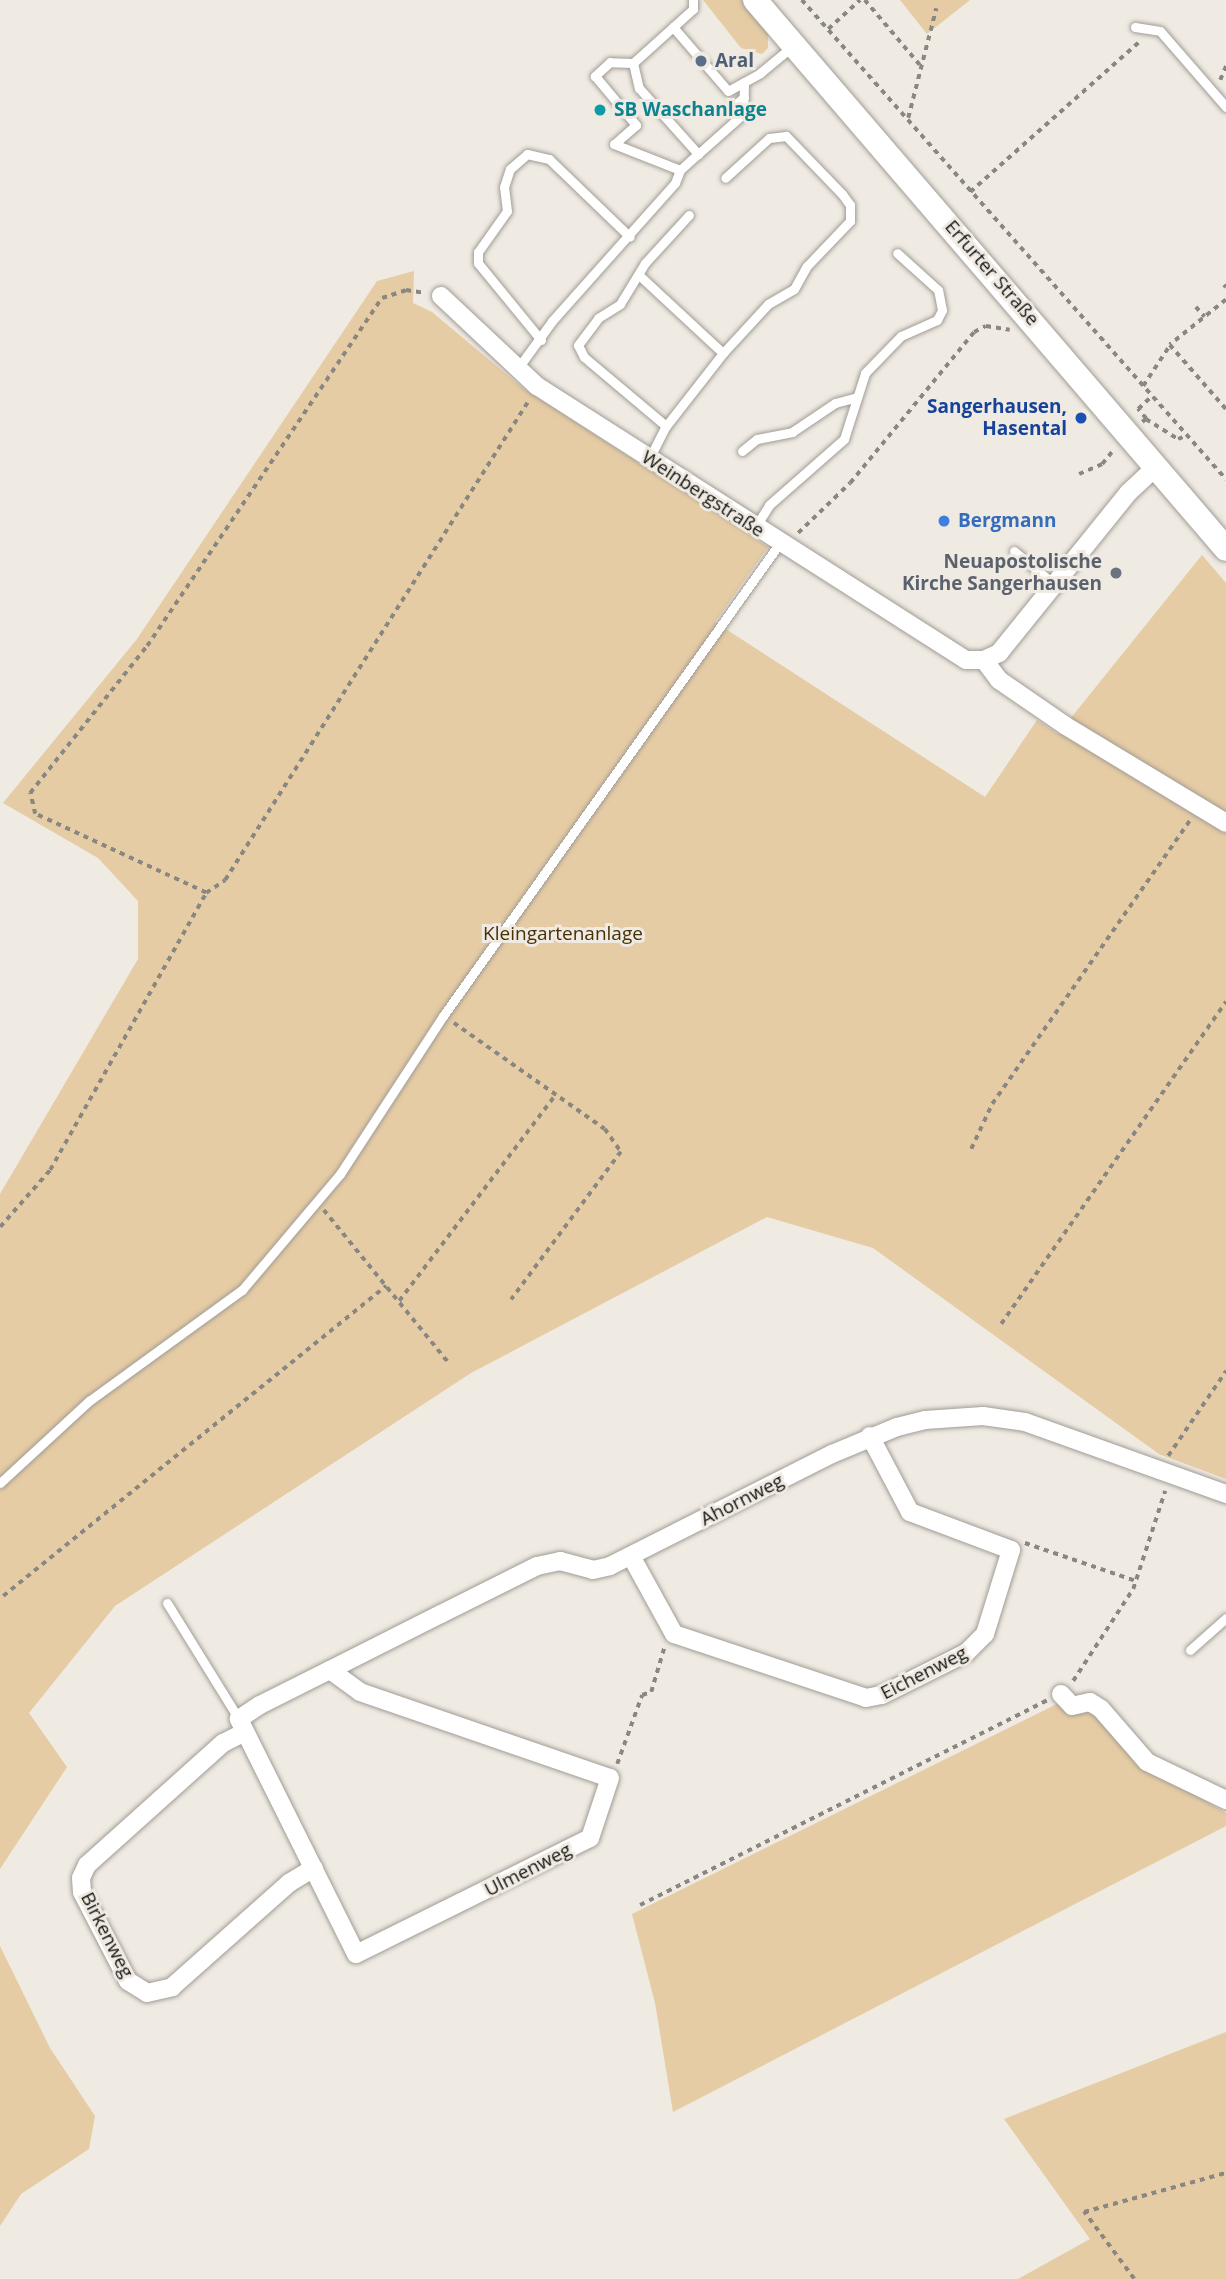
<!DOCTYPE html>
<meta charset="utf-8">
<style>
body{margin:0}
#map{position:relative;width:1226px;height:2279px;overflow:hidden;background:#efeae2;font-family:"Open Sans",sans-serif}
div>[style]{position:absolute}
.green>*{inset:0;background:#e6cca4}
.path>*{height:3.5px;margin-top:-1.75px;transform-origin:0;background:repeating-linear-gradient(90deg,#8a8781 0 5px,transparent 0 10px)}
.roads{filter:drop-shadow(0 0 2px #a19c95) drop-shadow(0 0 2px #a19c95)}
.lane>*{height:9px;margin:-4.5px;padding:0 4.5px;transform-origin:4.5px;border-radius:4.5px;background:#fff}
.street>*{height:18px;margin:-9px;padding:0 9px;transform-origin:9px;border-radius:9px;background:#fff}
.secondary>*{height:24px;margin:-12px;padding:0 12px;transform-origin:12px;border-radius:12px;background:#fff}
.dots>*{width:19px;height:19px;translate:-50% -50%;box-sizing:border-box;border:4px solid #efeae2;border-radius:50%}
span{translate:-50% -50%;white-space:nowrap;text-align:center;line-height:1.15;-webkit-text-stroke:6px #efeae2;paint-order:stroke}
.service-label{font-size:19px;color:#4e5e75;font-weight:700}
.left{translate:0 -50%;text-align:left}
.culture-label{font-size:19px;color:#0d838f;font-weight:700}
.street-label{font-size:19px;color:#171613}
.transit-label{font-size:19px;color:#164399;font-weight:700}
.right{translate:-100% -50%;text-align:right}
.shop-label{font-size:19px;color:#366cbe;font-weight:700}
.worship-label{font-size:19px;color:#5b616d;font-weight:700}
.park-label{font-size:19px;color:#483104}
</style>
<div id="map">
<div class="green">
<div style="clip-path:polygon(703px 0,741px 0,768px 34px,768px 48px,762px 54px,741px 48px)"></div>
<div style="clip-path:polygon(900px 0,970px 0,927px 34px)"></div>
<div style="clip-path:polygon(414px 271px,413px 303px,432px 312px,523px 388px,768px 547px,715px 622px,985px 797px,1037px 720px,1058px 734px,1202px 555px,1226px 583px,1226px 1479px,1159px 1454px,873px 1248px,767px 1217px,471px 1373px,115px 1606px,29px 1713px,67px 1767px,0 1869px,0 1194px,138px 959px,138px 901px,98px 858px,3px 803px,137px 639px,377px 281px)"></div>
<div style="clip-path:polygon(1059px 1703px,1071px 1715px,1091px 1709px,1140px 1763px,1226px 1813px,1226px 1826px,673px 2112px,655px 2003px,632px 1914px)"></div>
<div style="clip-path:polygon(0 1946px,50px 2048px,95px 2116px,89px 2149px,21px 2194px,0 2226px)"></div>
<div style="clip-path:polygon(1226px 2032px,1226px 2279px,1018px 2279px,1090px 2239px,1004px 2119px)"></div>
</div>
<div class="path">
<div style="left:802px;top:0;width:640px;rotate:48.49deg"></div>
<div style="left:865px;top:0;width:85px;rotate:49.8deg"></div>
<div style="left:828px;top:29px;width:43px;rotate:-42.2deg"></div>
<div style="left:1220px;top:80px;width:15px;rotate:-67deg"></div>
<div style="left:908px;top:118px;width:113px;rotate:-75.6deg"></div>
<div style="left:970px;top:192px;width:229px;rotate:-41.6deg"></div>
<div style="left:1224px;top:285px;width:3px;rotate:45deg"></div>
<div style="left:1226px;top:300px;width:72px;rotate:141.2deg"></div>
<div style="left:1170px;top:345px;width:85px;rotate:48.8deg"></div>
<div style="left:1196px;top:307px;width:13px;rotate:48deg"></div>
<div style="left:1143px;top:386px;width:49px;rotate:-56.6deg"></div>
<div style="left:1146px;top:419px;width:13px;rotate:-129deg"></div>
<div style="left:1138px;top:409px;width:19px;rotate:-43deg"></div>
<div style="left:1142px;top:422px;width:5px;rotate:-37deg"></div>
<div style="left:1146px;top:419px;width:38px;rotate:32deg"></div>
<div style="left:1178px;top:439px;width:11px;rotate:-22deg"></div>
<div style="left:1079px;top:474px;width:25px;rotate:-23deg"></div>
<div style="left:1102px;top:464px;width:19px;rotate:-51deg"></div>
<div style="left:798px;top:533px;width:72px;rotate:-43.9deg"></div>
<div style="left:850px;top:483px;width:195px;rotate:-50.6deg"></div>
<div style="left:974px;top:332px;width:13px;rotate:-27deg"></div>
<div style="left:986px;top:326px;width:24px;rotate:9deg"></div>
<div style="left:206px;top:893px;width:188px;rotate:-155.2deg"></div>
<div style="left:35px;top:814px;width:22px;rotate:-103deg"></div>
<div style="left:30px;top:793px;width:188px;rotate:-51.5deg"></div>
<div style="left:147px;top:646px;width:420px;rotate:-56deg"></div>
<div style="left:382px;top:298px;width:25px;rotate:-18deg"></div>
<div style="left:406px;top:290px;width:18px;rotate:9deg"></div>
<div style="left:454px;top:1023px;width:184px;rotate:35.1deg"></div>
<div style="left:605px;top:1129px;width:28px;rotate:55deg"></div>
<div style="left:621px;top:1152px;width:184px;rotate:126.6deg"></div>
<div style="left:971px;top:1149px;width:50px;rotate:-65deg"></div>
<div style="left:992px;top:1104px;width:346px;rotate:-55.1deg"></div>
<div style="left:324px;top:1210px;width:198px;rotate:50.8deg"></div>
<div style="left:0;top:1227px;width:76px;rotate:-48.7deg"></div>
<div style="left:50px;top:1170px;width:318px;rotate:-60.6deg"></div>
<div style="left:206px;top:893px;width:23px;rotate:-34deg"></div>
<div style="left:225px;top:880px;width:568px;rotate:-57.65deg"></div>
<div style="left:399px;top:1301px;width:260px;rotate:-52.8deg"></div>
<div style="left:1001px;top:1324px;width:393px;rotate:-55.1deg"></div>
<div style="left:1168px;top:1456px;width:103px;rotate:-55.7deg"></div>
<div style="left:1025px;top:1543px;width:117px;rotate:18.9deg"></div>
<div style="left:3px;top:1596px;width:493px;rotate:-39deg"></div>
<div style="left:1073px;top:1681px;width:110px;rotate:-56.9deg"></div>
<div style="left:1133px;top:1589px;width:103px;rotate:-71.9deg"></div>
<div style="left:617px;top:1764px;width:73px;rotate:-70.1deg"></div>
<div style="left:642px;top:1695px;width:9px;rotate:-18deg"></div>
<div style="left:651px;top:1692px;width:46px;rotate:-73.5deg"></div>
<div style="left:640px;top:1905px;width:457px;rotate:-26.7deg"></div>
<div style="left:1134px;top:2279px;width:84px;rotate:-126.7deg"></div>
<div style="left:1084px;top:2212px;width:147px;rotate:-15.4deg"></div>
</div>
<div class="roads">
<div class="lane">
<div style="left:693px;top:0;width:9px;rotate:90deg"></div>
<div style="left:693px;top:9px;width:27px;rotate:138deg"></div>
<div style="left:673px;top:27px;width:84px;rotate:49.3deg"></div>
<div style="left:728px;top:91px;width:37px;rotate:-29deg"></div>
<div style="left:760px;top:73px;width:44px;rotate:-39.5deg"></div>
<div style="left:673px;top:27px;width:54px;rotate:138deg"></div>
<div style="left:633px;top:63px;width:26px;rotate:77deg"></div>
<div style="left:639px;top:88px;width:89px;rotate:48.2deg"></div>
<div style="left:698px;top:154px;width:60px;rotate:-41.6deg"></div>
<div style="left:743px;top:114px;width:32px;rotate:-88deg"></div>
<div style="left:1135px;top:27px;width:25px;rotate:9deg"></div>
<div style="left:1160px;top:31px;width:101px;rotate:49deg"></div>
<div style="left:633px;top:63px;width:23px;rotate:-178deg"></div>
<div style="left:610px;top:62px;width:21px;rotate:137deg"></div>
<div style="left:595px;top:76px;width:64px;rotate:50.1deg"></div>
<div style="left:636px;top:125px;width:29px;rotate:139deg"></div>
<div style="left:614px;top:144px;width:71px;rotate:21.5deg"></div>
<div style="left:680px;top:170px;width:24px;rotate:-42deg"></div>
<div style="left:731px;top:108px;width:17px;rotate:-40deg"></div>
<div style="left:640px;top:276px;width:113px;rotate:42.9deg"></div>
<div style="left:541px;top:340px;width:99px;rotate:-129.3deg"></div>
<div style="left:478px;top:263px;width:11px;rotate:-90deg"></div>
<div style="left:478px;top:252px;width:50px;rotate:-54.7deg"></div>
<div style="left:507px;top:211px;width:24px;rotate:-97deg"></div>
<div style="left:504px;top:187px;width:19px;rotate:-72deg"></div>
<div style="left:510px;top:169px;width:23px;rotate:-41deg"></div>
<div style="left:527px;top:154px;width:23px;rotate:13deg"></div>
<div style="left:549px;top:159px;width:112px;rotate:43.9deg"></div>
<div style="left:518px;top:368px;width:58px;rotate:-54.1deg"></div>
<div style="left:552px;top:321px;width:185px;rotate:-48.3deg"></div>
<div style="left:675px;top:183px;width:14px;rotate:-69deg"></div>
<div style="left:666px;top:426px;width:107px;rotate:-139.9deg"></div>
<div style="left:584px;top:357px;width:13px;rotate:-117deg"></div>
<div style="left:578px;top:345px;width:34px;rotate:-53deg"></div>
<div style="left:598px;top:318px;width:26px;rotate:-32deg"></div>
<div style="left:620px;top:304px;width:48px;rotate:-58.6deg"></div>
<div style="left:645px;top:263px;width:65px;rotate:-47.5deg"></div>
<div style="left:742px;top:451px;width:19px;rotate:-39deg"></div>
<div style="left:757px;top:439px;width:36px;rotate:-11deg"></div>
<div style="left:792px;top:432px;width:52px;rotate:-34deg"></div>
<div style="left:835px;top:403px;width:23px;rotate:-15deg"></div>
<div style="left:649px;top:459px;width:37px;rotate:-63deg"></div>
<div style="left:666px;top:426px;width:93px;rotate:-52deg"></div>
<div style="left:723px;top:353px;width:67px;rotate:-47.4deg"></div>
<div style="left:768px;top:304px;width:30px;rotate:-30deg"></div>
<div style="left:794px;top:289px;width:26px;rotate:-61deg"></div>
<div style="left:807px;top:266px;width:62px;rotate:-46.3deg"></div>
<div style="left:850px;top:221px;width:16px;rotate:-90deg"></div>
<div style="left:850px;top:205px;width:14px;rotate:-126deg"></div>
<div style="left:842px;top:194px;width:81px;rotate:-134deg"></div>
<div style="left:786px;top:136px;width:17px;rotate:173deg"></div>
<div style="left:769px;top:138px;width:59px;rotate:137.7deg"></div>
<div style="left:756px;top:526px;width:25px;rotate:-58deg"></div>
<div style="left:769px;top:505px;width:100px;rotate:-41.3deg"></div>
<div style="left:844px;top:439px;width:69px;rotate:-72.3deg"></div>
<div style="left:865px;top:373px;width:52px;rotate:-45.8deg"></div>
<div style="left:901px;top:336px;width:39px;rotate:-24deg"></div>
<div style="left:937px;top:320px;width:11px;rotate:-63deg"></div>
<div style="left:942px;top:310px;width:20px;rotate:-101deg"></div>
<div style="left:938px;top:290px;width:55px;rotate:-137.9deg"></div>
<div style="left:1014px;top:551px;width:53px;rotate:39.7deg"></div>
<div style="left:0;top:1483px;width:121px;rotate:-42.7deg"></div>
<div style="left:89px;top:1401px;width:189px;rotate:-36deg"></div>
<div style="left:242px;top:1290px;width:152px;rotate:-49.8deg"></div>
<div style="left:340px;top:1174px;width:189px;rotate:-56.9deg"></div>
<div style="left:443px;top:1016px;width:579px;rotate:-54.55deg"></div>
<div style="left:167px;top:1603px;width:137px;rotate:58.2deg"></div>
<div style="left:1190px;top:1650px;width:48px;rotate:-41.6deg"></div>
</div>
<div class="street">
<div style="left:441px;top:296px;width:132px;rotate:43.2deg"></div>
<div style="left:537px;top:386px;width:509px;rotate:32.57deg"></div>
<div style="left:966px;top:660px;width:18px"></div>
<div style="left:984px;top:660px;width:17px;rotate:-25deg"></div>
<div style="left:999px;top:653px;width:207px;rotate:-51.1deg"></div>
<div style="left:1129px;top:492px;width:35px;rotate:-43deg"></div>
<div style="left:984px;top:660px;width:25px;rotate:53deg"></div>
<div style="left:999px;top:680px;width:81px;rotate:34.5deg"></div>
<div style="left:1066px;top:726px;width:187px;rotate:31.2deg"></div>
<div style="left:631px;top:1556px;width:89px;rotate:61.1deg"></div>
<div style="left:674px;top:1634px;width:202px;rotate:18.4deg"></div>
<div style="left:866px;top:1698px;width:16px;rotate:-11deg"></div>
<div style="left:882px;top:1695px;width:94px;rotate:-26.6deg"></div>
<div style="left:966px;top:1653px;width:27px;rotate:-45deg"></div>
<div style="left:985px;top:1634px;width:88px;rotate:-72.8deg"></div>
<div style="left:1011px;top:1550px;width:108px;rotate:-159.4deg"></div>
<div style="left:910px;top:1512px;width:86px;rotate:-117.8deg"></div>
<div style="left:330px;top:1670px;width:37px;rotate:36deg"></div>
<div style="left:360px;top:1692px;width:264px;rotate:19deg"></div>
<div style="left:610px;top:1778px;width:63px;rotate:108.4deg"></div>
<div style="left:590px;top:1838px;width:261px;rotate:153.6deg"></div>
<div style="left:356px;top:1954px;width:263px;rotate:-116.5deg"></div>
<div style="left:239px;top:1719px;width:25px;rotate:-34deg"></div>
<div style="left:260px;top:1705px;width:78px;rotate:-26.6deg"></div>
<div style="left:330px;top:1670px;width:124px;rotate:-26.8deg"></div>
<div style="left:441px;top:1614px;width:107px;rotate:-26.6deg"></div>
<div style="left:537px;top:1566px;width:24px;rotate:-12deg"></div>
<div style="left:560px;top:1561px;width:34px;rotate:15deg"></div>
<div style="left:593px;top:1570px;width:17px;rotate:-13deg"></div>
<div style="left:610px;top:1566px;width:249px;rotate:-26.8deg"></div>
<div style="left:832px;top:1454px;width:70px;rotate:-22.6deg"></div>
<div style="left:897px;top:1427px;width:29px;rotate:-14deg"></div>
<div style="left:925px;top:1420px;width:58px;rotate:-3.9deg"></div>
<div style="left:983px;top:1416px;width:42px;rotate:8.1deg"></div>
<div style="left:1025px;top:1422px;width:214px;rotate:19.7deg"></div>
<div style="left:1061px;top:1694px;width:16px;rotate:47deg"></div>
<div style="left:1072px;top:1706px;width:18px;rotate:-13deg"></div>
<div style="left:1090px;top:1702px;width:13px;rotate:32deg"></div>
<div style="left:1101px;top:1709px;width:70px;rotate:49deg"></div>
<div style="left:1147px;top:1762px;width:88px;rotate:25.7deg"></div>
<div style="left:245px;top:1732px;width:25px;rotate:153deg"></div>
<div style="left:223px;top:1743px;width:183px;rotate:138.1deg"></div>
<div style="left:87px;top:1865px;width:14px;rotate:115deg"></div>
<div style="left:81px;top:1878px;width:14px;rotate:86deg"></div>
<div style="left:82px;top:1892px;width:100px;rotate:62.7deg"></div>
<div style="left:128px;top:1981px;width:22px;rotate:32deg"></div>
<div style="left:147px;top:1993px;width:26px;rotate:-13deg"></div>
<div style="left:172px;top:1987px;width:157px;rotate:-41.6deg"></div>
<div style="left:289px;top:1883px;width:29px;rotate:-31deg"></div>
</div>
<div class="secondary">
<div style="left:755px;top:0;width:723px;rotate:49.37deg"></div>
</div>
</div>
<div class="dots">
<div style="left:701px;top:61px;background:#5c6f8a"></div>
<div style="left:600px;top:110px;background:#0f9aa8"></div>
<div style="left:1081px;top:418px;background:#1a4fb4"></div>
<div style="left:944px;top:521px;background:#3f7fe0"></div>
<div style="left:1116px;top:573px;background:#6b7280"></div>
</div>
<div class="service-label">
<span class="left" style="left:715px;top:61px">Aral</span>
</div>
<div class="culture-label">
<span class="left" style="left:614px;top:110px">SB Waschanlage</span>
</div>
<div class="street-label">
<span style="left:992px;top:273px;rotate:49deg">Erfurter Straße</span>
<span style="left:703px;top:494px;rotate:33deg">Weinbergstraße</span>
<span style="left:742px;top:1500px;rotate:-27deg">Ahornweg</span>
<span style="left:924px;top:1673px;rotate:-27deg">Eichenweg</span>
<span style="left:528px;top:1870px;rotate:-27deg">Ulmenweg</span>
<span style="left:107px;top:1935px;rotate:63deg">Birkenweg</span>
</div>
<div class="transit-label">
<span class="right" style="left:1067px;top:418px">Sangerhausen,<br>Hasental</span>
</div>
<div class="shop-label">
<span class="left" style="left:958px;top:521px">Bergmann</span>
</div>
<div class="worship-label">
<span class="right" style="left:1102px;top:573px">Neuapostolische<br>Kirche Sangerhausen</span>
</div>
<div class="park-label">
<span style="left:563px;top:934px">Kleingartenanlage</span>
</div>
</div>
